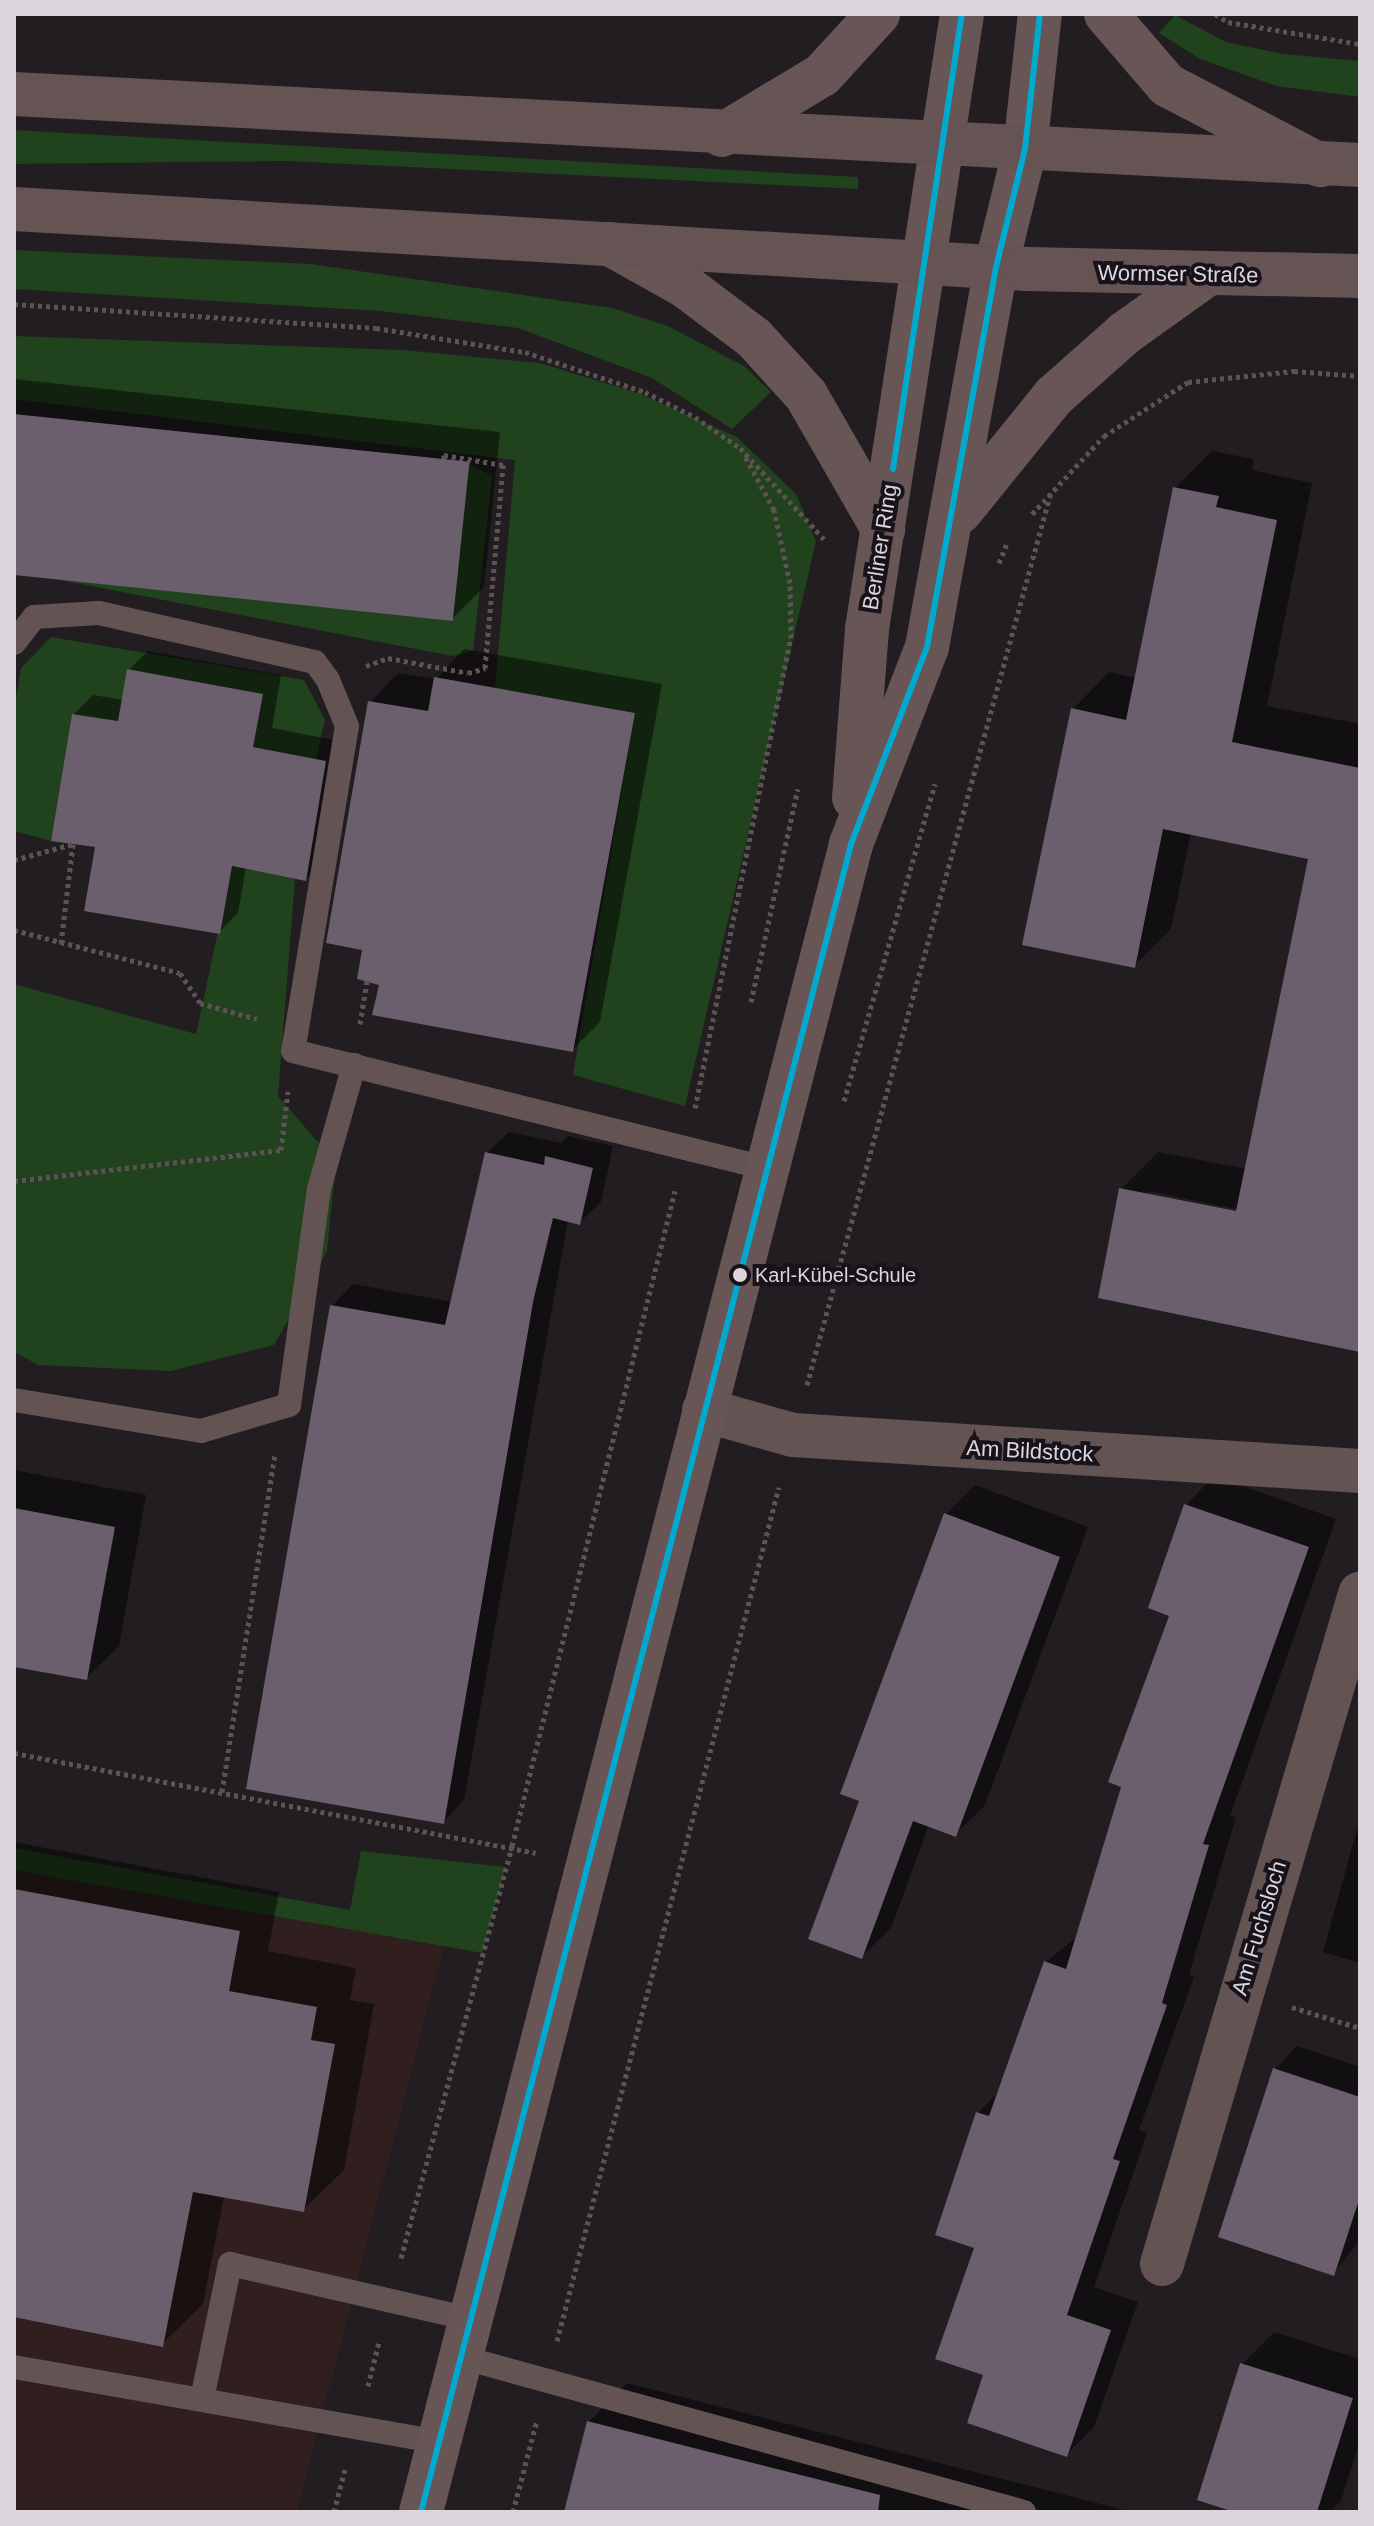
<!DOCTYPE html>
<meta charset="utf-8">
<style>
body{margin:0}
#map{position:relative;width:1374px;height:2526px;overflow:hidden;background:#211d21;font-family:Helvetica,sans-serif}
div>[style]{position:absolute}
.commercial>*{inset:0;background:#301f1e}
.green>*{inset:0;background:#20421c}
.shadow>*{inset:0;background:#0007}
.building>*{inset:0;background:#6b5f6d;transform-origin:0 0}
.path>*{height:5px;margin-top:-2.5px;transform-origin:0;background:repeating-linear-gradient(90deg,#5d5355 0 4px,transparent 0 8px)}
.lane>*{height:24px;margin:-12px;padding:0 12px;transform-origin:12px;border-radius:12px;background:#645353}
.street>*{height:44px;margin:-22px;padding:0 22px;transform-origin:22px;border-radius:22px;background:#645353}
.secondary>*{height:44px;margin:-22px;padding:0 22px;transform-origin:22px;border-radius:22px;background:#685556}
.primary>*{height:44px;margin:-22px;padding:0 22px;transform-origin:22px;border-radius:22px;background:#665354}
.bus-1>*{height:6px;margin:-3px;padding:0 3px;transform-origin:3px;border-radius:3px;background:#00a9ce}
.dots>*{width:22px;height:22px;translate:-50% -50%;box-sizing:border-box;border:4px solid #18121a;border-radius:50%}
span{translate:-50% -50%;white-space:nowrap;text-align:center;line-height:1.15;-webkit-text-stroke:8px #18121a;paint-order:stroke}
.bus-label{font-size:20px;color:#dbd6dc}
.left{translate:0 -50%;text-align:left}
.street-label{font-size:22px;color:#dbd6dc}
.frame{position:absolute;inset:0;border:16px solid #dbd6dc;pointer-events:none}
</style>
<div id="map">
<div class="commercial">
<div style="clip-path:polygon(14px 1870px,444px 1946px,297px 2512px,14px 2512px)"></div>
</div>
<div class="green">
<div style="clip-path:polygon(1175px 15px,1226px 42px,1283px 54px,1360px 61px,1360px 97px,1276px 86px,1200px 59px,1159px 33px)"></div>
<div style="clip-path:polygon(14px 130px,858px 177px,858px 189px,288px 161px,14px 164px)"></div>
<div style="clip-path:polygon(14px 250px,311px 264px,612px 308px,668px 326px,744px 366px,771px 392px,732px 429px,652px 378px,518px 328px,381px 311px,14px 289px)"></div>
<div style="clip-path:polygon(14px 336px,403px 350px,540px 363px,638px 393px,737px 437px,796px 494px,816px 541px,685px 1106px,573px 1075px,635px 713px,495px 688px,515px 460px,14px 399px)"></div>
<div style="clip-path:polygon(469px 464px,492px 476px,473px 651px,452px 656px,45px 577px,452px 621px)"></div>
<div style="clip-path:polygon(51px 637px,304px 680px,325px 720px,316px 759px,253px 747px,263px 694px,128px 669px,118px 721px,72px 714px,51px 841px,14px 831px,14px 710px,21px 668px)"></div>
<div style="clip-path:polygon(232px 866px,295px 879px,278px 1096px,336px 1163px,327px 1251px,274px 1345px,171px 1371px,38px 1365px,14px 1352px,14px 984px,196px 1034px)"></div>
<div style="clip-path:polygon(14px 1848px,350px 1910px,361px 1851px,506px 1867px,482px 1953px,14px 1870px)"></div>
</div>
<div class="shadow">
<div style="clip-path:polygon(14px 379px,500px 432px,484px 587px,452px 619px,14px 572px)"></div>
<div style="clip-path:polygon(evenodd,1212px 451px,1254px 459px,1252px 470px,1312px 483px,1267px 706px,1360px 724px,1360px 1350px,1121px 1189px,1158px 1152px,1247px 1169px,1310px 857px,1191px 833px,1171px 929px,1134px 966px,1073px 709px,1109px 672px,1136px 678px,1175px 488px,1212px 451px,1147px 1191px,1246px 1211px,1245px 1215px,1147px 1195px,1147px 1191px)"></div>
<div style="clip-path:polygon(464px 649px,662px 684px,600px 1022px,572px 1050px,382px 983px,364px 948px,370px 702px,398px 673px,436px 679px)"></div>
<div style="clip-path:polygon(148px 651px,281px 675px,272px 728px,344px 742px,325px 859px,305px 879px,246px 867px,238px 913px,219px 932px,98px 846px,74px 714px,93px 695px,123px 700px,129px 670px)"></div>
<div style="clip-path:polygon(509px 1132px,561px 1143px,568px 1136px,613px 1146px,601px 1202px,579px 1223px,568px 1220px,464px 1800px,443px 1822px,332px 1306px,353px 1284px,452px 1302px,487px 1153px)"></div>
<div style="clip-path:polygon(14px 1470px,146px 1495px,119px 1646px,86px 1678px,14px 1665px)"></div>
<div style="clip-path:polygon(1214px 1476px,1336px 1519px,1230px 1816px,1236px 1817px,1189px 1975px,1194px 1977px,1139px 2130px,1147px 2133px,1094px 2287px,1138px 2302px,1094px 2427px,1066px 2455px,985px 2374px,976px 2247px,978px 2113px,1000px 2090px,1046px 1962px,1078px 1936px,1172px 1614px,1150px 1607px,1186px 1505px)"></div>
<div style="clip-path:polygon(975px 1485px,1088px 1527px,985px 1805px,955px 1835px,929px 1825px,891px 1928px,861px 1957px,861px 1799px,946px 1514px)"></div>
<div style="clip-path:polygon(1360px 1819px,1360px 1963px,1323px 1952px)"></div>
<div style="clip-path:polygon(14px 1842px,279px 1892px,268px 1951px,356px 1968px,350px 2000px,374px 2004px,344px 2170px,303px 2210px,224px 2196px,203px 2304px,162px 2344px,14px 2315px)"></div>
<div style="clip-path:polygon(1297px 2046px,1360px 2067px,1360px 2240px,1334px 2273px,1275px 2069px)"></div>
<div style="clip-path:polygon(1274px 2332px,1360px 2359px,1360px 2441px,1341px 2501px,1330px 2512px,1241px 2512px,1242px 2364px)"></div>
<div style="clip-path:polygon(627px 2383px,1132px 2512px,566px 2512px,589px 2422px)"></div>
</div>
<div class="building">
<div style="left:14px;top:414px;width:458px;height:160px;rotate:6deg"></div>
<div style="clip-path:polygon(1173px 487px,1219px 496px,1216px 507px,1277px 520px,1232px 742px,1360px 768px,1360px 1352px,1098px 1298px,1119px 1188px,1236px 1211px,1308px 859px,1163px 829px,1135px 968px,1022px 945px,1071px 708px,1126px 720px)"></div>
<div style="clip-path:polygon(127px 669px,263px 694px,253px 747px,326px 761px,306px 881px,232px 866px,220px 934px,84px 911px,95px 847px,51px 841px,72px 714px,118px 721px)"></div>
<div style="clip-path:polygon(434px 677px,635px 713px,573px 1052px,372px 1015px,379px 985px,357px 979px,362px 950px,326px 943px,368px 701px,428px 711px)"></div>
<div style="clip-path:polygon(485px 1152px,544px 1165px,545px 1156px,593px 1168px,580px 1225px,553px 1218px,533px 1302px,444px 1824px,246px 1789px,330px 1305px,445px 1325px)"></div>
<div style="clip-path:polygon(1184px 1504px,1309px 1547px,1203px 1844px,1209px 1845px,1162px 2003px,1167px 2005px,1113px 2159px,1120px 2161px,1067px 2315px,1111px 2330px,1067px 2457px,967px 2423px,983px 2375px,935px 2359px,974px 2248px,935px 2235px,976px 2112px,989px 2116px,1044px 1961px,1066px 1969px,1121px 1787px,1108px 1782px,1169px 1616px,1148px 1608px)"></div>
<div style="clip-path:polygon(14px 1508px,115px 1527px,87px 1680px,14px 1667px)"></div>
<div style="clip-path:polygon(944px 1513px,1060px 1557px,956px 1837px,913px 1821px,862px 1959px,808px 1939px,859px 1801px,840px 1794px)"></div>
<div style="clip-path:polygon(14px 1889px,240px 1931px,229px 1991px,317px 2007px,311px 2040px,335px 2044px,304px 2212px,193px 2192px,163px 2347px,14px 2317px)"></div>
<div style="clip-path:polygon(1273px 2068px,1360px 2097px,1360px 2197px,1334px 2276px,1218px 2237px)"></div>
<div style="clip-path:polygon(1240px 2363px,1353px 2398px,1317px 2512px,1234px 2512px,1197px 2500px)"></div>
<div style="clip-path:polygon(587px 2421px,880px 2495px,878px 2512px,564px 2512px)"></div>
</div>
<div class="path">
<div style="left:1215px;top:14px;width:15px;rotate:32deg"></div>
<div style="left:1228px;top:22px;width:134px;rotate:9.5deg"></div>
<div style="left:14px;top:304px;width:363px;rotate:3.8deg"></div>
<div style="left:376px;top:328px;width:151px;rotate:9.2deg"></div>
<div style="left:525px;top:352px;width:126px;rotate:18.4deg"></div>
<div style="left:645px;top:392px;width:56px;rotate:26.6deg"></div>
<div style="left:695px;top:417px;width:55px;rotate:34.6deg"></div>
<div style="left:740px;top:448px;width:124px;rotate:47.3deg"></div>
<div style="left:1032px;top:514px;width:106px;rotate:-47.3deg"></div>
<div style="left:1104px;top:436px;width:100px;rotate:-32.7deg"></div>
<div style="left:1188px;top:382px;width:107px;rotate:-5.9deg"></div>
<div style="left:1294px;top:371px;width:66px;rotate:4.3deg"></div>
<div style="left:999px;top:563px;width:22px;rotate:-68deg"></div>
<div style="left:366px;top:666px;width:23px;rotate:-20deg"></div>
<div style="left:388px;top:658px;width:81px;rotate:10.6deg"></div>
<div style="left:468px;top:673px;width:18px;rotate:-16deg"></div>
<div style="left:485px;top:668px;width:204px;rotate:-84.9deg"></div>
<div style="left:503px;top:465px;width:60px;rotate:-170.4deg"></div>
<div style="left:444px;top:455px;width:5px;rotate:90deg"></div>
<div style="left:14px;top:860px;width:61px;rotate:-15.2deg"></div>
<div style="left:73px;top:844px;width:100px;rotate:96.9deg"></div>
<div style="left:14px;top:930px;width:171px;rotate:14.5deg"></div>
<div style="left:180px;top:973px;width:36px;rotate:56deg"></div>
<div style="left:200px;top:1003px;width:59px;rotate:15.7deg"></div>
<div style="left:751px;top:1002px;width:218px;rotate:-77.6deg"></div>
<div style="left:360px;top:1024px;width:44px;rotate:-80.8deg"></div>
<div style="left:844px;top:1101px;width:330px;rotate:-74deg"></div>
<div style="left:695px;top:1108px;width:480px;rotate:-78.5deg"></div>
<div style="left:791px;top:638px;width:55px;rotate:-91deg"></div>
<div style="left:790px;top:583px;width:75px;rotate:-102.4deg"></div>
<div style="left:774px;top:510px;width:61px;rotate:-118.2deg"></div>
<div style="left:14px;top:1181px;width:269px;rotate:-6.6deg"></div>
<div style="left:281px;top:1150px;width:59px;rotate:-83.2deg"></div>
<div style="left:807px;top:1385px;width:926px;rotate:-74.72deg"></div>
<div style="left:14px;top:1753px;width:531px;rotate:10.84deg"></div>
<div style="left:222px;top:1792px;width:343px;rotate:-81.1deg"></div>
<div style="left:1292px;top:2007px;width:71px;rotate:17.2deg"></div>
<div style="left:401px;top:2258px;width:427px;rotate:-74.9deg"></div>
<div style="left:512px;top:1846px;width:675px;rotate:-76.03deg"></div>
<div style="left:557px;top:2341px;width:882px;rotate:-75.43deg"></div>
<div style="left:368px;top:2386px;width:45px;rotate:-76deg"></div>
<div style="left:334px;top:2512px;width:44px;rotate:-75.7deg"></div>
<div style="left:513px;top:2512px;width:95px;rotate:-75.4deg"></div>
</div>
<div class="lane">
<div style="left:14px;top:643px;width:33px;rotate:-52deg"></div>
<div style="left:34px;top:617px;width:65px;rotate:-3.5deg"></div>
<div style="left:99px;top:613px;width:221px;rotate:12.8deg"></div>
<div style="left:315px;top:662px;width:22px;rotate:54deg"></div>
<div style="left:328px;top:680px;width:50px;rotate:67.6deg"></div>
<div style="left:347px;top:726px;width:329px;rotate:99.4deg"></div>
<div style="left:293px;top:1051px;width:486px;rotate:13.9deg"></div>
<div style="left:14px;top:1400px;width:190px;rotate:9.4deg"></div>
<div style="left:201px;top:1431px;width:92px;rotate:-16.5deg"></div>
<div style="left:289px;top:1405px;width:218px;rotate:-82.1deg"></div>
<div style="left:319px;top:1189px;width:129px;rotate:-74.2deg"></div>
<div style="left:461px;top:2357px;width:584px;rotate:15.39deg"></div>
<div style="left:14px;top:2367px;width:432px;rotate:10deg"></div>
<div style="left:202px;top:2399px;width:138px;rotate:-78.3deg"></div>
<div style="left:230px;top:2264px;width:247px;rotate:12.9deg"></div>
</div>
<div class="street">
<div style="left:704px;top:1410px;width:92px;rotate:15.7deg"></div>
<div style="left:793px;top:1435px;width:568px;rotate:3.63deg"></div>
<div style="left:1162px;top:2264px;width:699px;rotate:-73.54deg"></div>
</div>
<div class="secondary">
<div style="left:1106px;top:14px;width:94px;rotate:49.3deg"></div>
<div style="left:1167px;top:85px;width:173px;rotate:27.6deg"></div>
<div style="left:722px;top:135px;width:117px;rotate:-31deg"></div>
<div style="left:822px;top:75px;width:83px;rotate:-47.4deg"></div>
<div style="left:610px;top:244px;width:86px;rotate:29.2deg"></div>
<div style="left:685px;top:286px;width:86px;rotate:37deg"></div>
<div style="left:754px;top:338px;width:77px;rotate:47.6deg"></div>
<div style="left:806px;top:395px;width:155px;rotate:60.1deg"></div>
<div style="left:960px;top:512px;width:149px;rotate:-51deg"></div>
<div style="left:1054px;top:396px;width:95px;rotate:-41.6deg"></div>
<div style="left:1125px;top:333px;width:98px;rotate:-35.5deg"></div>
<div style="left:854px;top:798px;width:169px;rotate:-85.6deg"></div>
<div style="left:867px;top:629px;width:622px;rotate:-81.22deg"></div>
<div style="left:421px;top:2512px;width:1723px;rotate:-75.54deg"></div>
<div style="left:851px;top:844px;width:211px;rotate:-68.9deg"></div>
<div style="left:927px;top:647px;width:386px;rotate:-79.7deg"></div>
<div style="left:996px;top:267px;width:122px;rotate:-76.2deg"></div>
<div style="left:1025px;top:149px;width:136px;rotate:-83.7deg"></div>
</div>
<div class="primary">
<div style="left:14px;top:94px;width:1348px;rotate:3.02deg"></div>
<div style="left:14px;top:209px;width:1015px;rotate:3.39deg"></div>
<div style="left:1027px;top:269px;width:333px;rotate:1.2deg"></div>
</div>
<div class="bus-1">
<div style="left:893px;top:469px;width:460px;rotate:-81.4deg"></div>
<div style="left:421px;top:2512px;width:1723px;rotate:-75.54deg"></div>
<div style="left:851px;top:844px;width:211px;rotate:-68.9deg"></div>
<div style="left:927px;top:647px;width:386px;rotate:-79.7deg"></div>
<div style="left:996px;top:267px;width:122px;rotate:-76.2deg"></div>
<div style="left:1025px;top:149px;width:136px;rotate:-83.7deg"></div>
</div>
<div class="dots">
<div style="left:740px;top:1275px;background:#dbd6dc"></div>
</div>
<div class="bus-label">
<span class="left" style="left:755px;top:1275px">Karl-Kübel-Schule</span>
</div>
<div class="street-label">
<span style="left:1178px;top:274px;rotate:1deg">Wormser Straße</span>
<span style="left:880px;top:547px;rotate:-81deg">Berliner Ring</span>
<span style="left:1030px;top:1451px;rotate:3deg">Am Bildstock</span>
<span style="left:1259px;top:1928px;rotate:-73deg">Am Fuchsloch</span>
</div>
<div class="frame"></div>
</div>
